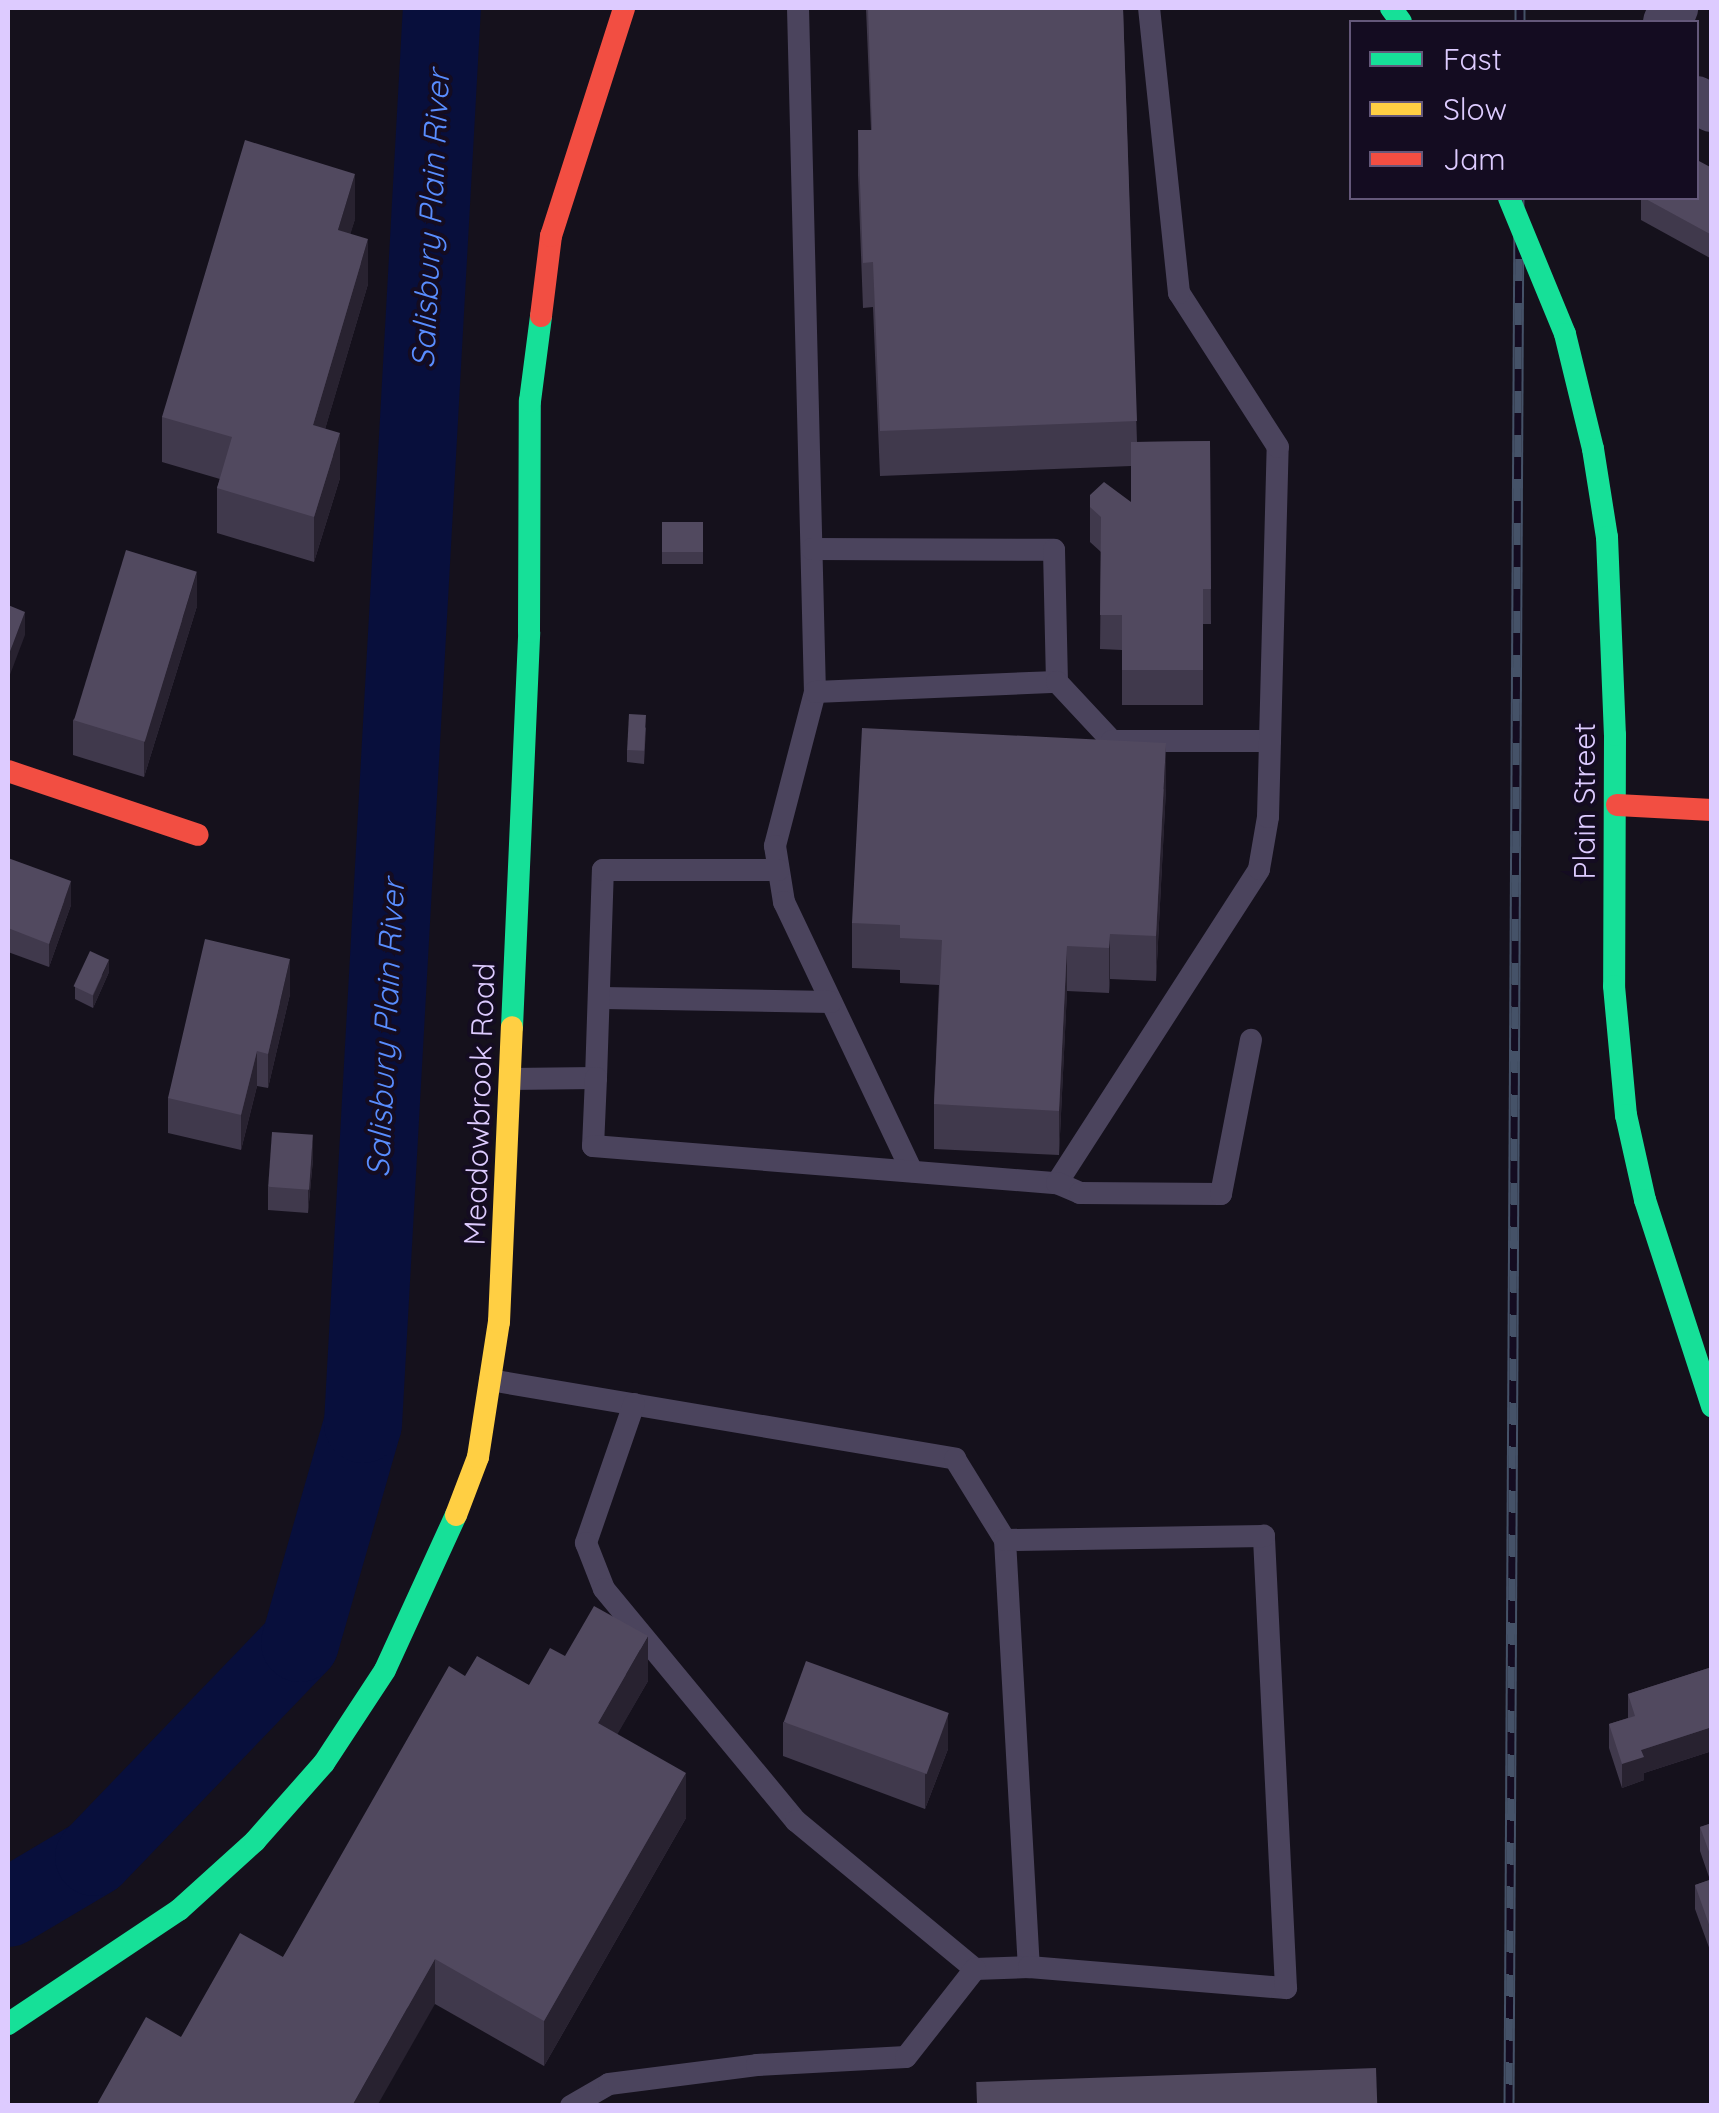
<!DOCTYPE html>
<style>
body{margin:0}
#map{position:relative;width:1719px;height:2113px;overflow:hidden;background:#15111c;font-family:Quicksand,sans-serif}
div>[style]{position:absolute}
.river>*{height:78px;margin:-39px;padding:0 39px;transform-origin:39px;border-radius:39px;background:#080f3c}
.lane>*{height:22px;margin:-11px;padding:0 11px;transform-origin:11px;border-radius:11px;background:#4b445d}
.street>*{height:48px;margin:-24px;padding:0 24px;transform-origin:24px;border-radius:24px;background:#4b445d}
.fast>*{height:22px;margin:-11px;padding:0 11px;transform-origin:11px;border-radius:11px;background:#16e098}
.slow>*{height:22px;margin:-11px;padding:0 11px;transform-origin:11px;border-radius:11px;background:#ffcf43}
.jam>*{height:22px;margin:-11px;padding:0 11px;transform-origin:11px;border-radius:11px;background:#f24e42}
.rail>*{height:11px;margin-top:-5.5px;transform-origin:0;background:repeating-linear-gradient(90deg,#140c21 0 22px,#455268 0 44px);box-sizing:border-box;border-block:2px solid #455268}
.fast-bridge>*{height:22px;margin:-11px;padding:0 11px;transform-origin:11px;border-radius:11px;background:#16e098}
.wall>*{inset:0;background:#40394c;transform-origin:0 0}
.shaded-wall>*{inset:0;background:#282230}
.building>*{inset:0;background:#51495f;transform-origin:0 0}
span{translate:-50% -50%;white-space:nowrap;text-align:center;line-height:1.15;-webkit-text-stroke:8px #140c21;paint-order:stroke}
.street-label{font-size:30px;color:#ddcbff}
.water-label{font-size:32px;color:#598dff;font-style:italic}
.frame{position:absolute;inset:0;border:10px solid #ddcbff;pointer-events:none}
.legend{position:absolute;left:1349px;top:20px;width:350px;height:180px;box-sizing:border-box;background:#140c21;border:2px solid #64587a;margin:0;padding:12px 18px;list-style:none;font-size:30px;color:#ddcbff}
.legend li{display:flex;align-items:center;gap:20px;height:50px}
.legend b{width:50px;border:2px solid #64587a}
</style>
<div id="map">
<div class="river">
<div style="left:8px;top:1908px;width:100px;rotate:-30.7deg"></div>
<div style="left:94px;top:1857px;width:297px;rotate:-46.1deg"></div>
<div style="left:300px;top:1643px;width:228px;rotate:-74deg"></div>
<div style="left:363px;top:1424px;width:1418px;rotate:-86.81deg"></div>
</div>
<div class="lane">
<div style="left:798px;top:8px;width:684px;rotate:88.58deg"></div>
<div style="left:815px;top:692px;width:159px;rotate:104.6deg"></div>
<div style="left:775px;top:846px;width:57px;rotate:80.9deg"></div>
<div style="left:784px;top:902px;width:298px;rotate:64.6deg"></div>
<div style="left:812px;top:549px;width:242px;rotate:0.2deg"></div>
<div style="left:1054px;top:550px;width:132px;rotate:88.7deg"></div>
<div style="left:815px;top:692px;width:242px;rotate:-2.4deg"></div>
<div style="left:1057px;top:682px;width:81px;rotate:47deg"></div>
<div style="left:1112px;top:741px;width:158px"></div>
<div style="left:603px;top:998px;width:228px;rotate:1deg"></div>
<div style="left:596px;top:1078px;width:208px;rotate:-88.1deg"></div>
<div style="left:603px;top:870px;width:175px"></div>
<div style="left:510px;top:1079px;width:86px;rotate:-0.7deg"></div>
<div style="left:596px;top:1078px;width:68px;rotate:92.5deg"></div>
<div style="left:593px;top:1146px;width:465px;rotate:4.6deg"></div>
<div style="left:1057px;top:1183px;width:373px;rotate:-57.2deg"></div>
<div style="left:1259px;top:869px;width:53px;rotate:-80.2deg"></div>
<div style="left:1268px;top:817px;width:370px;rotate:-88.5deg"></div>
<div style="left:1278px;top:447px;width:183px;rotate:-122.7deg"></div>
<div style="left:1179px;top:293px;width:287px;rotate:-96deg"></div>
<div style="left:1057px;top:1183px;width:25px;rotate:23deg"></div>
<div style="left:1080px;top:1193px;width:141px;rotate:0.4deg"></div>
<div style="left:1221px;top:1194px;width:157px;rotate:-79deg"></div>
<div style="left:490px;top:1380px;width:472px;rotate:9.6deg"></div>
<div style="left:955px;top:1459px;width:95px;rotate:58.3deg"></div>
<div style="left:1005px;top:1540px;width:428px;rotate:86.8deg"></div>
<div style="left:634px;top:1404px;width:147px;rotate:109.1deg"></div>
<div style="left:586px;top:1543px;width:49px;rotate:68.6deg"></div>
<div style="left:604px;top:1589px;width:301px;rotate:50.4deg"></div>
<div style="left:796px;top:1821px;width:232px;rotate:39.6deg"></div>
<div style="left:975px;top:1969px;width:54px;rotate:-2.1deg"></div>
<div style="left:1029px;top:1967px;width:258px;rotate:4.7deg"></div>
<div style="left:1286px;top:1988px;width:453px;rotate:-92.8deg"></div>
<div style="left:1264px;top:1536px;width:259px;rotate:179.1deg"></div>
<div style="left:571px;top:2106px;width:44px;rotate:-30.1deg"></div>
<div style="left:609px;top:2084px;width:149px;rotate:-7.3deg"></div>
<div style="left:757px;top:2065px;width:149px;rotate:-3.1deg"></div>
<div style="left:906px;top:2057px;width:112px;rotate:-51.9deg"></div>
</div>
<div class="street">
<div style="left:1667px;top:22px;width:16px;rotate:-63deg"></div>
<div style="left:1696px;top:100px;width:18px;rotate:27deg"></div>
</div>
<div class="fast">
<div style="left:1391px;top:8px;width:17px;rotate:54deg"></div>
<div style="left:1615px;top:735px;width:251px;rotate:90.2deg"></div>
<div style="left:1614px;top:986px;width:130px;rotate:84.7deg"></div>
<div style="left:1626px;top:1115px;width:87px;rotate:77.4deg"></div>
<div style="left:1645px;top:1200px;width:217px;rotate:72deg"></div>
<div style="left:512px;top:1027px;width:395px;rotate:-87.5deg"></div>
<div style="left:529px;top:632px;width:231px;rotate:-89.8deg"></div>
<div style="left:530px;top:401px;width:86px;rotate:-82.6deg"></div>
<div style="left:8px;top:2024px;width:206px;rotate:-33.7deg"></div>
<div style="left:179px;top:1910px;width:103px;rotate:-42.2deg"></div>
<div style="left:255px;top:1841px;width:104px;rotate:-48.5deg"></div>
<div style="left:324px;top:1763px;width:111px;rotate:-56.7deg"></div>
<div style="left:385px;top:1670px;width:170px;rotate:-65.4deg"></div>
</div>
<div class="slow">
<div style="left:456px;top:1515px;width:62px;rotate:-69.2deg"></div>
<div style="left:478px;top:1457px;width:137px;rotate:-81.2deg"></div>
<div style="left:499px;top:1322px;width:295px;rotate:-87.5deg"></div>
</div>
<div class="jam">
<div style="left:541px;top:316px;width:81px;rotate:-82.9deg"></div>
<div style="left:551px;top:236px;width:239px;rotate:-72.2deg"></div>
<div style="left:8px;top:771px;width:200px;rotate:18.6deg"></div>
<div style="left:1617px;top:805px;width:95px;rotate:3deg"></div>
</div>
<div class="rail">
<div style="left:1520px;top:22px;width:14px;rotate:-90deg"></div>
<div style="left:1509px;top:2106px;width:1908px;rotate:-89.7deg"></div>
</div>
<div class="fast-bridge">
<div style="left:1509px;top:198px;width:147px;rotate:67.6deg"></div>
<div style="left:1565px;top:334px;width:118px;rotate:76.3deg"></div>
<div style="left:1593px;top:449px;width:89px;rotate:81deg"></div>
<div style="left:1607px;top:537px;width:198px;rotate:87.7deg"></div>
</div>
<div class="wall">
<div style="clip-path:polygon(866px 8px,1123px 8px,1137px 442px,1210px 441px,1211px 624px,1203px 624px,1203px 705px,1122px 705px,1122px 650px,1100px 649px,1101px 552px,1090px 542px,1090px 495px,1131px 502px,1131px 466px,880px 476px,873px 307px,863px 308px,858px 175px,858px 130px,871px 130px)"></div>
<div style="clip-path:polygon(1712px 168px,1710px 258px,1641px 220px,1641px 198px,1696px 198px)"></div>
<div style="clip-path:polygon(355px 219px,350px 234px,368px 284px,325px 429px,340px 478px,314px 562px,217px 533px,217px 488px,220px 479px,162px 462px,162px 417px)"></div>
<div style="left:662px;top:522px;width:41px;height:42px"></div>
<div style="clip-path:polygon(197px 606px,144px 777px,73px 755px,73px 720px)"></div>
<div style="clip-path:polygon(646px 727px,644px 764px,627px 762px,627px 750px)"></div>
<div style="clip-path:polygon(1166px 788px,1156px 981px,1110px 979px,1109px 993px,1067px 991px,1059px 1155px,934px 1149px,934px 1104px,939px 985px,900px 983px,900px 970px,852px 968px,852px 923px)"></div>
<div style="clip-path:polygon(8px 858px,71px 905px,49px 967px,8px 952px)"></div>
<div style="clip-path:polygon(109px 972px,93px 1008px,75px 999px,75px 987px)"></div>
<div style="clip-path:polygon(290px 994px,268px 1088px,257px 1086px,241px 1150px,168px 1133px,168px 1098px)"></div>
<div style="clip-path:polygon(313px 1159px,308px 1213px,268px 1210px,268px 1187px)"></div>
<div style="clip-path:polygon(565px 1656px,648px 1681px,617px 1734px,686px 1818px,544px 2066px,435px 2004px,181px 2037px,283px 1957px,465px 1676px,529px 1685px)"></div>
<div style="clip-path:polygon(1712px 1667px,1712px 1751px,1644px 1773px,1644px 1780px,1622px 1788px,1609px 1748px,1609px 1724px,1628px 1718px,1628px 1694px)"></div>
<div style="clip-path:polygon(783px 1722px,948px 1749px,925px 1809px,783px 1756px)"></div>
<div style="clip-path:polygon(1712px 1823px,1711px 1953px,1695px 1909px,1695px 1885px,1710px 1880px,1700px 1851px,1700px 1827px)"></div>
</div>
<div class="shaded-wall">
<div style="clip-path:polygon(355px 174px,355px 219px,338px 275px,338px 230px)"></div>
<div style="clip-path:polygon(368px 239px,368px 284px,313px 470px,313px 425px)"></div>
<div style="clip-path:polygon(340px 433px,340px 478px,314px 562px,314px 517px)"></div>
<div style="clip-path:polygon(197px 572px,197px 606px,144px 777px,144px 742px)"></div>
<div style="clip-path:polygon(25px 612px,25px 635px,8px 680px,8px 657px)"></div>
<div style="clip-path:polygon(1166px 743px,1166px 788px,1156px 981px,1156px 936px)"></div>
<div style="clip-path:polygon(71px 881px,71px 905px,49px 967px,49px 944px)"></div>
<div style="clip-path:polygon(1110px 934px,1110px 979px,1109px 993px,1109px 948px)"></div>
<div style="clip-path:polygon(1067px 946px,1067px 991px,1059px 1155px,1059px 1111px)"></div>
<div style="clip-path:polygon(290px 959px,290px 994px,268px 1088px,268px 1054px)"></div>
<div style="clip-path:polygon(109px 960px,109px 972px,93px 1008px,93px 996px)"></div>
<div style="clip-path:polygon(257px 1051px,257px 1086px,241px 1150px,241px 1115px)"></div>
<div style="clip-path:polygon(313px 1135px,313px 1159px,308px 1213px,308px 1190px)"></div>
<div style="clip-path:polygon(648px 1636px,648px 1681px,598px 1768px,598px 1723px)"></div>
<div style="clip-path:polygon(948px 1714px,948px 1749px,925px 1809px,925px 1775px)"></div>
<div style="clip-path:polygon(1712px 1727px,1712px 1751px,1644px 1773px,1644px 1780px,1622px 1788px,1622px 1764px,1641px 1750px)"></div>
<div style="clip-path:polygon(686px 1773px,686px 1818px,544px 2066px,544px 2021px)"></div>
<div style="clip-path:polygon(435px 1959px,435px 2004px,377px 2106px,352px 2106px)"></div>
</div>
<div class="building">
<div style="clip-path:polygon(868px 8px,1123px 8px,1137px 421px,880px 431px,873px 262px,863px 263px,858px 130px,872px 130px)"></div>
<div style="clip-path:polygon(245px 140px,355px 174px,338px 230px,368px 239px,313px 425px,340px 433px,314px 517px,217px 488px,232px 437px,162px 417px)"></div>
<div style="clip-path:polygon(1699px 161px,1712px 168px,1710px 234px,1644px 198px,1696px 198px,1696px 165px)"></div>
<div style="clip-path:polygon(1210px 441px,1211px 589px,1203px 589px,1203px 670px,1122px 670px,1122px 615px,1100px 615px,1101px 517px,1090px 507px,1090px 495px,1104px 482px,1131px 502px,1131px 442px)"></div>
<div style="left:662px;top:522px;width:41px;height:30px"></div>
<div style="left:126px;top:550px;width:74px;height:178px;rotate:17deg"></div>
<div style="clip-path:polygon(8px 605px,25px 612px,8px 657px)"></div>
<div style="left:629px;top:714px;width:17px;height:36px;rotate:3deg"></div>
<div style="clip-path:polygon(862px 728px,1166px 743px,1156px 936px,1110px 934px,1109px 948px,1067px 946px,1059px 1111px,934px 1104px,942px 940px,900px 938px,900px 925px,852px 923px)"></div>
<div style="clip-path:polygon(8px 858px,71px 881px,49px 944px,8px 928px)"></div>
<div style="clip-path:polygon(205px 939px,290px 959px,268px 1054px,257px 1051px,241px 1115px,168px 1098px)"></div>
<div style="left:90px;top:951px;width:21px;height:39px;rotate:25deg"></div>
<div style="left:272px;top:1132px;width:41px;height:55px;rotate:4deg"></div>
<div style="clip-path:polygon(594px 1606px,648px 1636px,598px 1723px,686px 1773px,544px 2021px,435px 1959px,352px 2106px,96px 2106px,146px 2017px,181px 2037px,240px 1933px,283px 1957px,449px 1666px,465px 1676px,477px 1656px,529px 1685px,550px 1648px,565px 1656px)"></div>
<div style="left:806px;top:1661px;width:152px;height:65px;rotate:20deg"></div>
<div style="clip-path:polygon(1712px 1667px,1712px 1727px,1641px 1750px,1644px 1757px,1622px 1764px,1609px 1724px,1635px 1716px,1628px 1694px)"></div>
<div style="clip-path:polygon(1712px 1823px,1712px 1860px,1700px 1827px)"></div>
<div style="clip-path:polygon(1712px 1879px,1712px 1930px,1711px 1930px,1695px 1885px)"></div>
<div style="left:1376px;top:2068px;width:38px;height:400px;rotate:88deg"></div>
<div style="clip-path:polygon(918px 2103px,918px 2106px,885px 2106px)"></div>
</div>
<div class="street-label">
<span style="left:1584px;top:801px;rotate:-90deg">Plain Street</span>
<span style="left:479px;top:1104px;rotate:-88deg">Meadowbrook Road</span>
</div>
<div class="water-label">
<span style="left:430px;top:219px;rotate:-87deg">Salisbury Plain River</span>
<span style="left:385px;top:1028px;rotate:-87deg">Salisbury Plain River</span>
</div>
<div class="frame"></div>
<ul class="legend">
<li><b style="height:12px;background:#16e098"></b>Fast</li>
<li><b style="height:12px;background:#ffcf43"></b>Slow</li>
<li><b style="height:12px;background:#f24e42"></b>Jam</li>
</ul>
</div>
